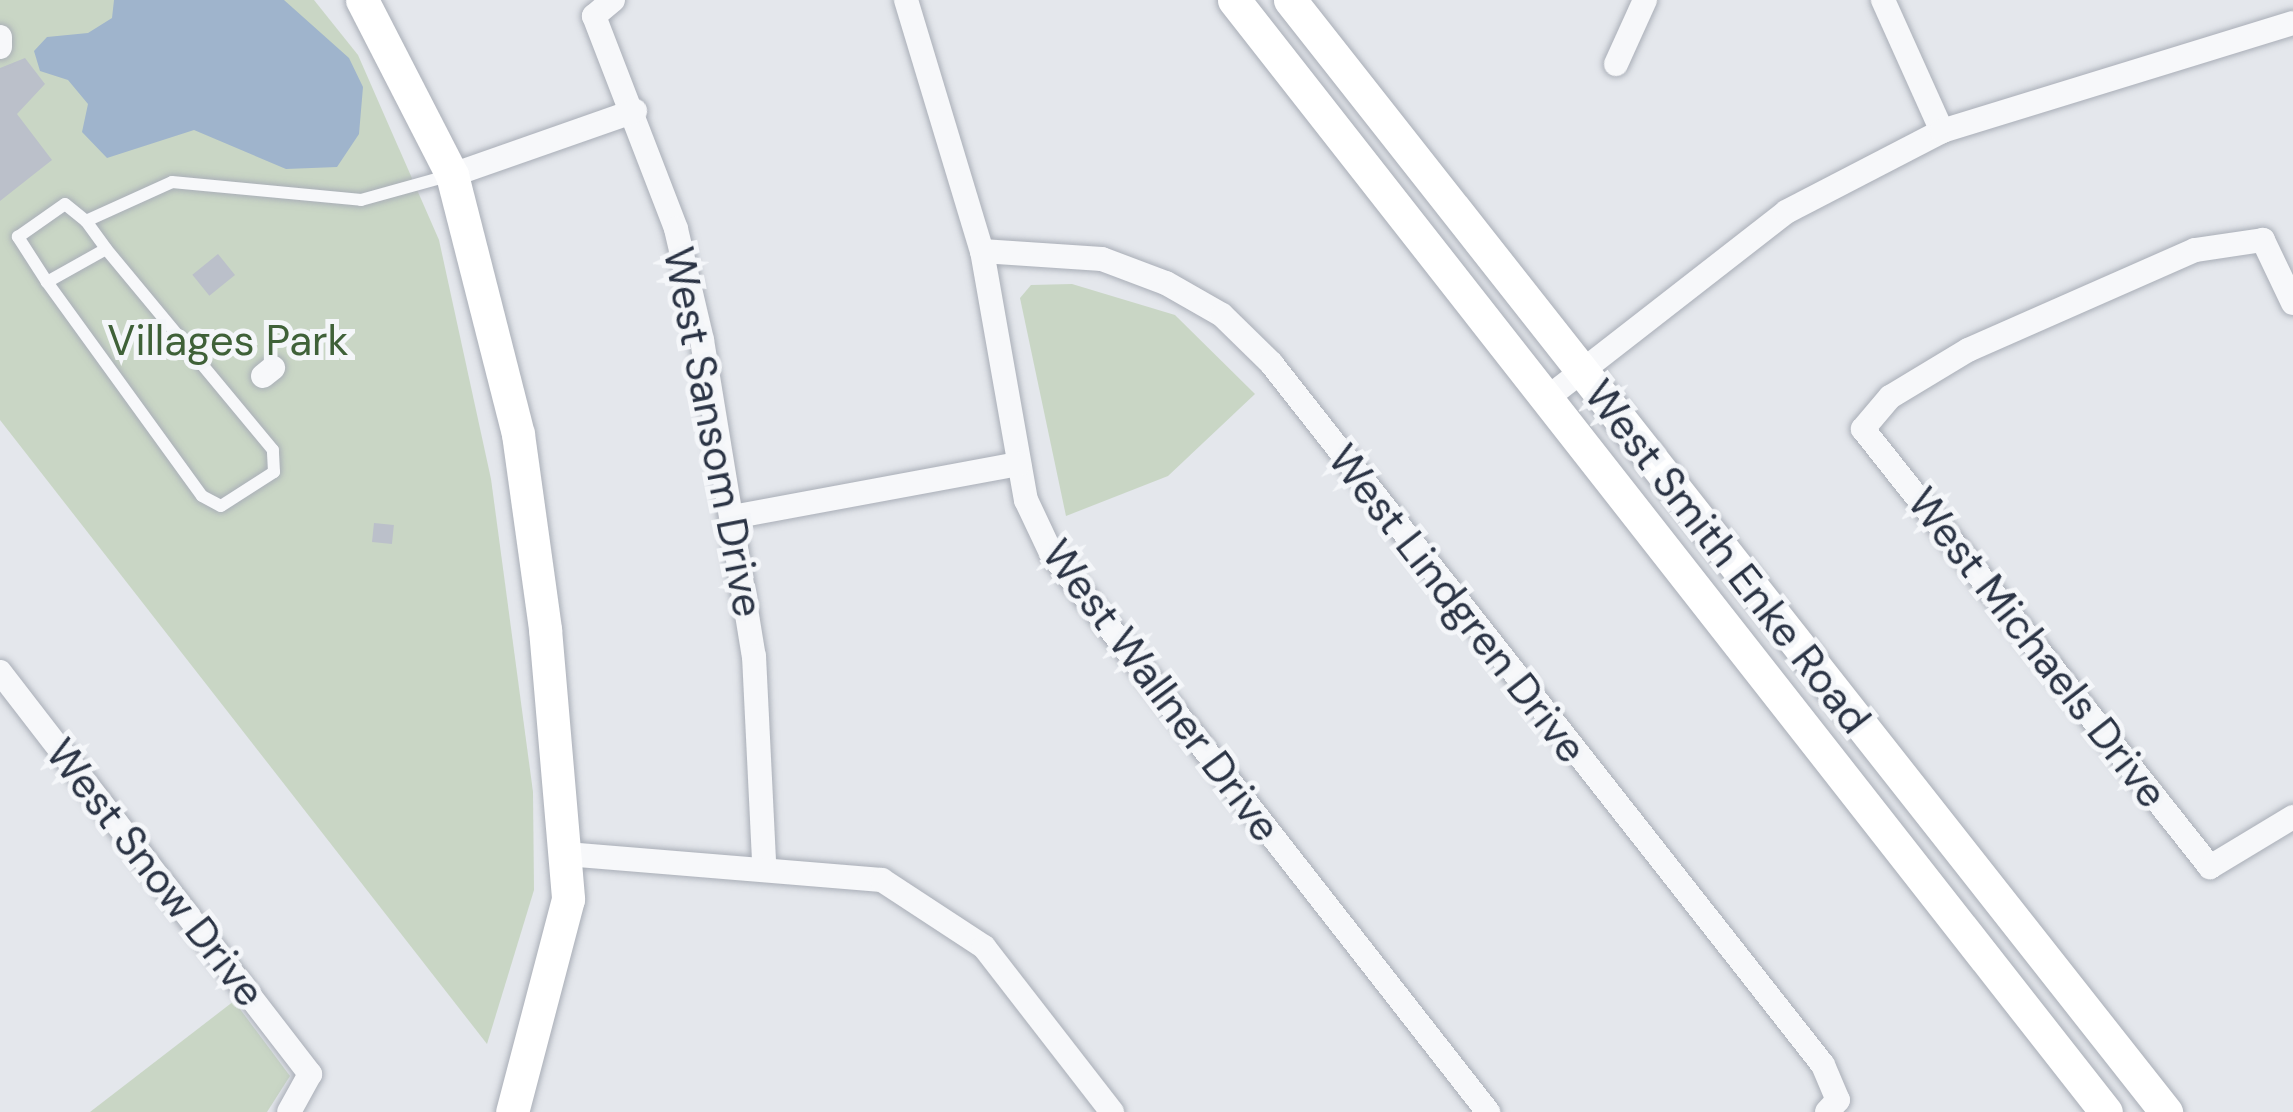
<!DOCTYPE html>
<style>
body{margin:0}
#map{position:relative;width:2293px;height:1112px;overflow:hidden;background:#e4e7ec;font-family:"DM Sans",sans-serif}
div>[style]{position:absolute}
.green>*{inset:0;background:#c9d6c5}
.water>*{inset:0;background:#9fb4cc}
.building>*{inset:0;background:#bbc0ca;transform-origin:0 0}
.roads{filter:drop-shadow(0 0 3px #a9aeb7) drop-shadow(0 0 3px #a9aeb7)}
.lane>*{height:12px;margin:-6px;padding:0 6px;transform-origin:6px;border-radius:6px;background:#f7f8fa}
.street>*{height:24px;margin:-12px;padding:0 12px;transform-origin:12px;border-radius:12px;background:#f7f8fa}
.secondary>*{height:33px;margin:-16.5px;padding:0 16.5px;transform-origin:16.5px;border-radius:16.5px;background:#fff}
span{translate:-50% -50%;white-space:nowrap;text-align:center;line-height:1.15;-webkit-text-stroke:10px #f4f6f9;paint-order:stroke}
.park-label{font-size:42px;color:#3f6138}
.street-label{font-size:42px;color:#2b3445}
</style>
<div id="map">
<div class="green">
<div style="clip-path:polygon(0 0,314px 0,358px 55px,439px 240px,491px 479px,533px 792px,534px 890px,487px 1044px,0 420px)"></div>
<div style="clip-path:polygon(1072px 284px,1175px 315px,1255px 394px,1168px 476px,1066px 516px,1020px 298px,1031px 285px)"></div>
<div style="clip-path:polygon(234px 1001px,290px 1076px,267px 1112px,90px 1112px)"></div>
</div>
<div class="water">
<div style="clip-path:polygon(114px 0,284px 0,349px 58px,363px 87px,359px 134px,337px 167px,286px 169px,194px 130px,107px 158px,82px 132px,88px 104px,68px 80px,40px 71px,34px 51px,47px 37px,88px 33px,112px 18px)"></div>
</div>
<div class="building">
<div style="clip-path:polygon(25px 58px,45px 84px,17px 114px,52px 160px,0 201px,0 68px)"></div>
<div style="left:218px;top:254px;width:27px;height:33px;rotate:51deg"></div>
<div style="left:374px;top:523px;width:20px;height:19px;rotate:6deg"></div>
</div>
<div class="roads">
<div class="lane">
<div style="left:86px;top:221px;width:34px;rotate:54deg"></div>
<div style="left:106px;top:249px;width:68px;rotate:150.8deg"></div>
<div style="left:47px;top:282px;width:54px;rotate:-122.8deg"></div>
<div style="left:18px;top:237px;width:57px;rotate:-35.1deg"></div>
<div style="left:65px;top:204px;width:27px;rotate:39deg"></div>
<div style="left:86px;top:221px;width:94px;rotate:-24.4deg"></div>
<div style="left:172px;top:182px;width:190px;rotate:5.4deg"></div>
<div style="left:361px;top:200px;width:93px;rotate:-15.5deg"></div>
<div style="left:47px;top:282px;width:264px;rotate:54.1deg"></div>
<div style="left:202px;top:496px;width:21px;rotate:28deg"></div>
<div style="left:221px;top:506px;width:63px;rotate:-32.7deg"></div>
<div style="left:274px;top:472px;width:22px;rotate:-93deg"></div>
<div style="left:273px;top:450px;width:261px;rotate:-129.7deg"></div>
</div>
<div class="street">
<div style="left:613px;top:0;width:25px;rotate:140deg"></div>
<div style="left:594px;top:16px;width:228px;rotate:68.9deg"></div>
<div style="left:676px;top:229px;width:114px;rotate:76.8deg"></div>
<div style="left:702px;top:340px;width:320px;rotate:80.7deg"></div>
<div style="left:754px;top:656px;width:207px;rotate:87.2deg"></div>
<div style="left:906px;top:0;width:262px;rotate:73.2deg"></div>
<div style="left:982px;top:251px;width:253px;rotate:80deg"></div>
<div style="left:1026px;top:500px;width:59px;rotate:64.7deg"></div>
<div style="left:1051px;top:553px;width:710px;rotate:51.98deg"></div>
<div style="left:1883px;top:0;width:144px;rotate:65.8deg"></div>
<div style="left:0;top:37px;width:10px;rotate:90deg"></div>
<div style="left:1616px;top:64px;width:70px;rotate:-65.6deg"></div>
<div style="left:452px;top:175px;width:194px;rotate:-19.3deg"></div>
<div style="left:982px;top:251px;width:120px;rotate:3.8deg"></div>
<div style="left:1102px;top:259px;width:68px;rotate:20.6deg"></div>
<div style="left:1166px;top:283px;width:64px;rotate:29.7deg"></div>
<div style="left:1222px;top:315px;width:69px;rotate:44.4deg"></div>
<div style="left:1271px;top:363px;width:893px;rotate:51.82deg"></div>
<div style="left:1823px;top:1065px;width:38px;rotate:67deg"></div>
<div style="left:1838px;top:1100px;width:16px;rotate:133deg"></div>
<div style="left:2293px;top:303px;width:70px;rotate:-115.5deg"></div>
<div style="left:2263px;top:240px;width:69px;rotate:171.6deg"></div>
<div style="left:2195px;top:250px;width:248px;rotate:156.2deg"></div>
<div style="left:1968px;top:350px;width:91px;rotate:148.9deg"></div>
<div style="left:1890px;top:397px;width:42px;rotate:130.2deg"></div>
<div style="left:1863px;top:429px;width:559px;rotate:51.61deg"></div>
<div style="left:2210px;top:867px;width:97px;rotate:-31.1deg"></div>
<div style="left:263px;top:376px;width:13px;rotate:-39deg"></div>
<div style="left:1546px;top:399px;width:304px;rotate:-37.9deg"></div>
<div style="left:1786px;top:212px;width:176px;rotate:-27.4deg"></div>
<div style="left:1942px;top:131px;width:367px;rotate:-17.1deg"></div>
<div style="left:732px;top:517px;width:292px;rotate:-10.5deg"></div>
<div style="left:0;top:672px;width:508px;rotate:52.36deg"></div>
<div style="left:310px;top:1074px;width:43px;rotate:118.9deg"></div>
<div style="left:566px;top:854px;width:317px;rotate:4.7deg"></div>
<div style="left:882px;top:880px;width:122px;rotate:33.3deg"></div>
<div style="left:984px;top:947px;width:209px;rotate:52.2deg"></div>
</div>
<div class="secondary">
<div style="left:362px;top:0;width:197px;rotate:62.8deg"></div>
<div style="left:452px;top:175px;width:267px;rotate:75.7deg"></div>
<div style="left:518px;top:434px;width:197px;rotate:82.1deg"></div>
<div style="left:545px;top:629px;width:271px;rotate:85.1deg"></div>
<div style="left:568px;top:899px;width:220px;rotate:104.7deg"></div>
<div style="left:1234px;top:0;width:1413px;rotate:51.9deg"></div>
<div style="left:1290px;top:0;width:1416px;rotate:51.77deg"></div>
</div>
</div>
<div class="park-label">
<span style="left:228px;top:341px">Villages Park</span>
</div>
<div class="street-label">
<span style="left:713px;top:432px;rotate:79deg">West Sansom Drive</span>
<span style="left:1727px;top:557px;rotate:52deg">West Smith Enke Road</span>
<span style="left:1457px;top:604px;rotate:52deg">West Lindgren Drive</span>
<span style="left:2037px;top:648px;rotate:52deg">West Michaels Drive</span>
<span style="left:1161px;top:691px;rotate:53deg">West Wallner Drive</span>
<span style="left:155px;top:873px;rotate:52deg">West Snow Drive</span>
</div>
</div>
